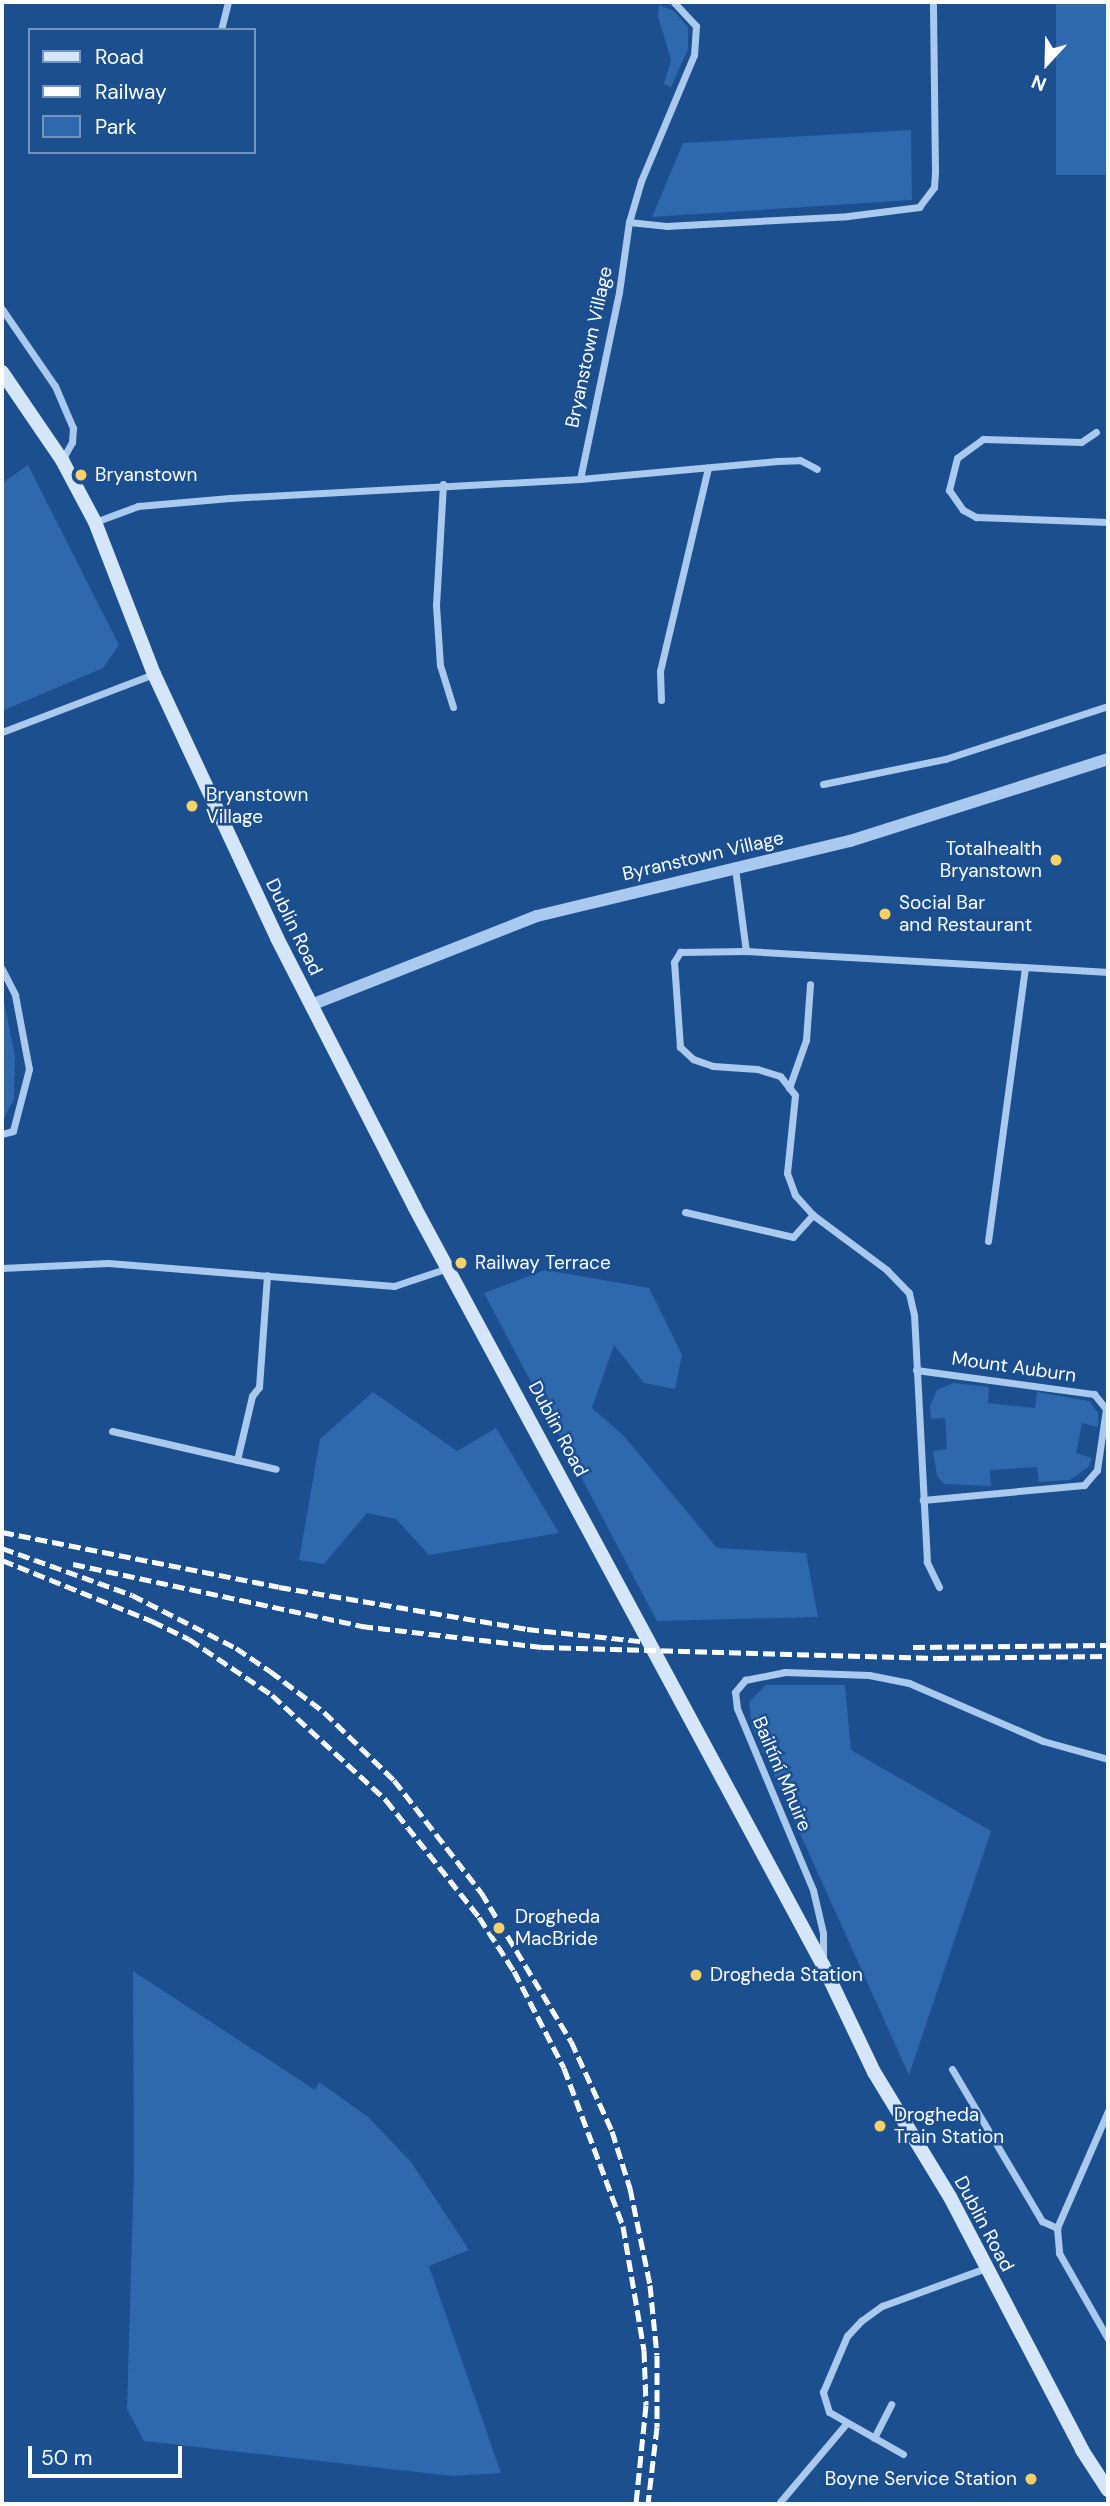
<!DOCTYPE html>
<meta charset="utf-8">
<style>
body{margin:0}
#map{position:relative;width:1110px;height:2506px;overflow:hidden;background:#1b4f8f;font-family:"DM Sans",sans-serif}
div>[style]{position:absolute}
.green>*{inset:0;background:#2e69ad;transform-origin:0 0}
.minor>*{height:7px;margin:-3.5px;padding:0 3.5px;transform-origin:3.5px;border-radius:3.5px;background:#a9c9ee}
.tertiary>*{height:12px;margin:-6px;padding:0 6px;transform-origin:6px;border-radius:6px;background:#a9c9ee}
.secondary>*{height:14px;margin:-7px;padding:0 7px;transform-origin:7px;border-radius:7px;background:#d6e6fa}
.rail>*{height:5px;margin-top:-2.5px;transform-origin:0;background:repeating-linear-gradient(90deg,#fff 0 12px,transparent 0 17px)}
.dots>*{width:19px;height:19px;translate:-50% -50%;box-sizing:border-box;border:4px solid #1b4f8f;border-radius:50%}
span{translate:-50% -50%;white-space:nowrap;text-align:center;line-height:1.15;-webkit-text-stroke:5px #1b4f8f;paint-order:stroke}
.street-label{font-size:19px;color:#fff}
.poi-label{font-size:19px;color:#fff}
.left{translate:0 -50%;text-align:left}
.right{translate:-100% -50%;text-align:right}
.frame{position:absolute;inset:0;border:4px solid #fff;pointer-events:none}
.legend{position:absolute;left:28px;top:28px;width:228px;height:126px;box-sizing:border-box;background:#1b4f8f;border:2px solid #7695bc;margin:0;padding:9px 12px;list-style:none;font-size:21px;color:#fff}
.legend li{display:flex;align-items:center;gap:14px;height:35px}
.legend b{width:35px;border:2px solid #7695bc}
.north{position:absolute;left:1012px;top:28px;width:70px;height:70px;-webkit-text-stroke:5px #1b4f8f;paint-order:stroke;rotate:202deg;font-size:19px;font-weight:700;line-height:28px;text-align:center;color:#fff}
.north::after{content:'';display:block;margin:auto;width:24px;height:32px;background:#fff;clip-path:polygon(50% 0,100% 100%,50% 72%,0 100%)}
.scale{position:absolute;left:28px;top:2446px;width:154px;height:32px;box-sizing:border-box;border:4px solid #fff;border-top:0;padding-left:9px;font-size:21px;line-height:24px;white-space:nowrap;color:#fff;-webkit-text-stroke:5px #1b4f8f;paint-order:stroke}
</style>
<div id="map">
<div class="green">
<div style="left:1056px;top:2px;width:52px;height:173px"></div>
<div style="clip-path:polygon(659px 5px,674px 11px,688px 27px,688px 49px,671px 87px,664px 84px,671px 60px,658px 16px)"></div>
<div style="clip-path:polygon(911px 130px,912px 200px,652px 217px,683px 143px)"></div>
<div style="clip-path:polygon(28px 465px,119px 645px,103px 668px,2px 711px,2px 483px)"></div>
<div style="clip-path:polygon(2px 993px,15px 1056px,14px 1099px,2px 1122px)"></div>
<div style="clip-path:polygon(545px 1270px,649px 1288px,682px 1355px,675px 1389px,644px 1383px,614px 1345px,592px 1408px,624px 1436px,717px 1548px,806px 1553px,818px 1617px,657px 1621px,484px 1293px)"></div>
<div style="clip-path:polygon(953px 1383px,989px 1387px,988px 1403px,1035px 1408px,1037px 1392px,1089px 1401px,1098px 1413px,1098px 1427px,1082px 1423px,1076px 1453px,1092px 1458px,1088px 1467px,1070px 1480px,1039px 1482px,1037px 1467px,990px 1470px,991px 1486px,944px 1484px,937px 1476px,933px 1451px,947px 1449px,945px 1418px,931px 1419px,930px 1406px,937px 1390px)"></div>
<div style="clip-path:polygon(373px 1392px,457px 1451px,496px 1428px,559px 1533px,429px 1555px,396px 1519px,367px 1513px,324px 1564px,299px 1560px,320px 1439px)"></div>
<div style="clip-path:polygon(766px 1685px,845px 1685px,851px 1750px,991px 1831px,909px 2075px,752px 1727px,749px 1702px)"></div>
<div style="clip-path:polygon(133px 1971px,315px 2090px,319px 2082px,368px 2117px,412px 2163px,469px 2250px,429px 2266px,501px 2473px,452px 2476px,144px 2441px,127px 2409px,134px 2168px)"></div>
</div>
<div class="minor">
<div style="left:221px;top:30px;width:29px;rotate:-76deg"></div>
<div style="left:629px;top:222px;width:37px;rotate:6deg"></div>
<div style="left:666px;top:226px;width:182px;rotate:-3.1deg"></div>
<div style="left:848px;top:216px;width:72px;rotate:-7.2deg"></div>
<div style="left:919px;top:207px;width:25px;rotate:-53deg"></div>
<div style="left:934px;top:187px;width:16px;rotate:-86deg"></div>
<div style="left:935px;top:171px;width:169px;rotate:-90.7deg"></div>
<div style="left:2px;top:309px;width:93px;rotate:55.5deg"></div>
<div style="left:55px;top:386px;width:46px;rotate:66.8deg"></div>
<div style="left:73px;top:428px;width:14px;rotate:94deg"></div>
<div style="left:72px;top:442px;width:21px;rotate:119deg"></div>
<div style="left:1096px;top:432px;width:18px;rotate:146deg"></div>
<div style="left:1081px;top:442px;width:98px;rotate:-178.2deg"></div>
<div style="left:983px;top:439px;width:32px;rotate:144deg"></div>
<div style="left:957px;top:458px;width:33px;rotate:104deg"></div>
<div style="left:949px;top:490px;width:24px;rotate:55deg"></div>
<div style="left:963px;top:510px;width:15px;rotate:28deg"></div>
<div style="left:976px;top:517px;width:132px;rotate:2.2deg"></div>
<div style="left:580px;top:479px;width:191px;rotate:-78.2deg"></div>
<div style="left:619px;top:292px;width:71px;rotate:-81.9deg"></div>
<div style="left:629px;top:222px;width:43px;rotate:-73.7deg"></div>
<div style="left:641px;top:181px;width:137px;rotate:-67.2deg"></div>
<div style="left:694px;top:55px;width:29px;rotate:-86deg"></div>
<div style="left:696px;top:26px;width:33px;rotate:-133deg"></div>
<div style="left:443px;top:484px;width:121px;rotate:93.3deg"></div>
<div style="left:436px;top:605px;width:60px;rotate:86.2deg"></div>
<div style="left:440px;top:665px;width:44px;rotate:72.8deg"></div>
<div style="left:95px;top:522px;width:46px;rotate:-20.4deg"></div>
<div style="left:138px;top:506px;width:92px;rotate:-5deg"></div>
<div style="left:230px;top:498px;width:351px;rotate:-3.1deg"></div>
<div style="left:580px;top:479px;width:198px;rotate:-5.2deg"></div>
<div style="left:777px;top:461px;width:23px;rotate:-2deg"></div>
<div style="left:800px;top:460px;width:19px;rotate:28deg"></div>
<div style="left:661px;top:700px;width:29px;rotate:-92deg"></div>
<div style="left:660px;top:671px;width:209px;rotate:-76.7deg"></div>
<div style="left:2px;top:732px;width:163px;rotate:-20.9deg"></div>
<div style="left:823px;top:784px;width:125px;rotate:-11.6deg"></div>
<div style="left:945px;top:759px;width:171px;rotate:-18deg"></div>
<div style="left:735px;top:868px;width:84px;rotate:82.5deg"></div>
<div style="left:2px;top:969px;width:29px;rotate:63deg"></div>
<div style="left:15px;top:995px;width:75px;rotate:79.3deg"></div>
<div style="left:29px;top:1069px;width:64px;rotate:104.5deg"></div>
<div style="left:13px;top:1131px;width:11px;rotate:165deg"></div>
<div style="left:789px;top:1088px;width:51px;rotate:-70.5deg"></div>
<div style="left:806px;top:1040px;width:56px;rotate:-85.9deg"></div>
<div style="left:685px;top:1212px;width:111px;rotate:13deg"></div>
<div style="left:793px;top:1237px;width:30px;rotate:-48deg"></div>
<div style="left:988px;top:1241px;width:276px;rotate:-82.3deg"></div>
<div style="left:2px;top:1268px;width:106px;rotate:-2.7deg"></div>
<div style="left:108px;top:1263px;width:287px;rotate:4.6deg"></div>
<div style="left:394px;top:1286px;width:57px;rotate:-18.4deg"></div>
<div style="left:916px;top:1370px;width:180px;rotate:7.7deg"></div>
<div style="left:1094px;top:1394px;width:19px;rotate:51deg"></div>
<div style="left:1106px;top:1409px;width:62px;rotate:98.4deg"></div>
<div style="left:1097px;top:1470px;width:20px;rotate:131deg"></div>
<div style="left:1084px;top:1485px;width:162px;rotate:174.7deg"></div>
<div style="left:112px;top:1431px;width:168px;rotate:13deg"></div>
<div style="left:237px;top:1460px;width:66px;rotate:-76.8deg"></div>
<div style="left:252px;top:1396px;width:11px;rotate:-52deg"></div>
<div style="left:259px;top:1387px;width:112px;rotate:-85.9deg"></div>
<div style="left:939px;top:1587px;width:28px;rotate:-116deg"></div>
<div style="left:927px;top:1562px;width:247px;rotate:-93deg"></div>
<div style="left:914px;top:1315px;width:23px;rotate:-103deg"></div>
<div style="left:909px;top:1293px;width:32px;rotate:-134deg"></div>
<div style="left:887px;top:1270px;width:92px;rotate:-143.4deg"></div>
<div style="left:813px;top:1215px;width:27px;rotate:-132deg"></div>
<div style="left:795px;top:1195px;width:23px;rotate:-110deg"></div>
<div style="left:787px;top:1173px;width:78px;rotate:-84.1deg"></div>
<div style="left:795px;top:1095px;width:24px;rotate:-128deg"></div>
<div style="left:780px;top:1076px;width:24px;rotate:-163deg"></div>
<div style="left:757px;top:1069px;width:44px;rotate:-176.1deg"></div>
<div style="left:713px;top:1066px;width:21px;rotate:-161deg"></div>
<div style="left:693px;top:1059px;width:18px;rotate:-137deg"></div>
<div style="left:680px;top:1047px;width:85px;rotate:-94deg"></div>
<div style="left:674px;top:962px;width:12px;rotate:-59deg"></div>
<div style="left:680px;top:952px;width:66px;rotate:-0.9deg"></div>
<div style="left:746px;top:951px;width:363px;rotate:3.3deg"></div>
<div style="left:823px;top:1959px;width:26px;rotate:-90deg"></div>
<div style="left:823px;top:1933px;width:44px;rotate:-103.1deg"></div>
<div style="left:813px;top:1890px;width:197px;rotate:-112.7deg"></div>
<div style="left:737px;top:1708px;width:16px;rotate:-97deg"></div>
<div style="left:735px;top:1692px;width:16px;rotate:-50deg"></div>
<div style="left:745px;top:1680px;width:41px;rotate:-11.3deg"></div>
<div style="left:785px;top:1672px;width:84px;rotate:2deg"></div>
<div style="left:869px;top:1675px;width:41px;rotate:11.3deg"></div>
<div style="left:909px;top:1683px;width:146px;rotate:23.4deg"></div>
<div style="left:1043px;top:1741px;width:67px;rotate:15.5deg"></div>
<div style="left:952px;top:2069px;width:177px;rotate:59.4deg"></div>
<div style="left:1042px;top:2221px;width:17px;rotate:25deg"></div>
<div style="left:1108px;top:2111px;width:128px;rotate:113.6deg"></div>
<div style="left:1057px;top:2228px;width:25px;rotate:85deg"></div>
<div style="left:1059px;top:2253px;width:99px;rotate:60.3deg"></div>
<div style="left:874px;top:2438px;width:38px;rotate:-63deg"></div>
<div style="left:903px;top:2454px;width:85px;rotate:-150.4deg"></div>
<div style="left:829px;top:2412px;width:21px;rotate:-107deg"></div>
<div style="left:823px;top:2392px;width:61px;rotate:-66.8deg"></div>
<div style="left:847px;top:2336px;width:21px;rotate:-47deg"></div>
<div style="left:861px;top:2321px;width:26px;rotate:-36deg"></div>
<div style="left:882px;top:2306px;width:111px;rotate:-20.1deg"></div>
<div style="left:780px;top:2502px;width:102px;rotate:-49.8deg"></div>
</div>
<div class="tertiary">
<div style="left:311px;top:1005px;width:243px;rotate:-21.5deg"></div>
<div style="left:537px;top:916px;width:322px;rotate:-13.5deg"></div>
<div style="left:850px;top:841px;width:271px;rotate:-17.6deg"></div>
</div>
<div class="secondary">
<div style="left:2px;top:372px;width:107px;rotate:55.7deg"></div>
<div style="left:62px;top:460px;width:70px;rotate:62deg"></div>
<div style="left:95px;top:522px;width:163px;rotate:68.8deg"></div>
<div style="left:154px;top:674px;width:291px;rotate:65deg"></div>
<div style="left:277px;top:938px;width:303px;rotate:62.9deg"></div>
<div style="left:415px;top:1208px;width:860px;rotate:61.68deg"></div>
<div style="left:823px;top:1965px;width:119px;rotate:64.5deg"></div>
<div style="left:874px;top:2072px;width:146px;rotate:58.7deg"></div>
<div style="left:950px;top:2197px;width:285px;rotate:62.4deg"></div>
<div style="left:1082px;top:2450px;width:48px;rotate:57deg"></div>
</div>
<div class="rail">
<div style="left:2px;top:1532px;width:282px;rotate:11.2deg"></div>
<div style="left:279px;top:1587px;width:252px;rotate:9.6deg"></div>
<div style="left:527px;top:1629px;width:114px;rotate:6.1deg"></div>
<div style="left:2px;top:1548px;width:138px;rotate:19.9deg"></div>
<div style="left:132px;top:1595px;width:117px;rotate:27deg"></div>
<div style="left:236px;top:1648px;width:41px;rotate:34.1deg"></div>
<div style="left:270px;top:1671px;width:68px;rotate:37.2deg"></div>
<div style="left:324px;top:1712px;width:98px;rotate:44.2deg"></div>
<div style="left:394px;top:1780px;width:142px;rotate:52.2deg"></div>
<div style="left:481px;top:1892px;width:174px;rotate:58.9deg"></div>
<div style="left:571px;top:2041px;width:99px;rotate:65.5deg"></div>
<div style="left:612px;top:2131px;width:60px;rotate:72.5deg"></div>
<div style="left:630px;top:2188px;width:99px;rotate:78.3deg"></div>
<div style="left:650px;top:2285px;width:70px;rotate:84.3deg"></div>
<div style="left:657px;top:2355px;width:72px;rotate:90deg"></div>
<div style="left:657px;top:2427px;width:78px;rotate:96.7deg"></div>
<div style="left:2px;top:1560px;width:162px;rotate:22.1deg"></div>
<div style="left:152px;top:1621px;width:41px;rotate:25.9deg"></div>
<div style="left:189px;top:1639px;width:100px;rotate:34deg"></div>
<div style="left:272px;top:1695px;width:155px;rotate:42.6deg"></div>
<div style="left:386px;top:1800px;width:149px;rotate:51.5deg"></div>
<div style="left:479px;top:1917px;width:64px;rotate:57.1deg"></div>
<div style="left:514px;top:1971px;width:109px;rotate:62.7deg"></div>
<div style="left:564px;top:2068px;width:169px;rotate:69.5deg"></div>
<div style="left:623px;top:2226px;width:126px;rotate:80.4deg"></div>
<div style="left:644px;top:2350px;width:55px;rotate:87.9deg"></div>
<div style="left:646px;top:2405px;width:100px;rotate:95.8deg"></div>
<div style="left:73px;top:1564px;width:295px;rotate:12.1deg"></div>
<div style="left:361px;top:1626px;width:182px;rotate:6.6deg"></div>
<div style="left:542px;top:1647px;width:395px;rotate:1.6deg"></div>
<div style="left:937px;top:1658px;width:171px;rotate:-0.7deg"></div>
<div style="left:913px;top:1647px;width:195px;rotate:-0.6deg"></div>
</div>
<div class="dots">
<div style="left:81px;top:475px;background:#ffd166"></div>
<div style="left:192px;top:806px;background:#ffd166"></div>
<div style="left:1056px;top:860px;background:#ffd166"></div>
<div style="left:885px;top:914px;background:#ffd166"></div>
<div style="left:461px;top:1263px;background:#ffd166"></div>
<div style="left:499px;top:1928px;background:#ffd166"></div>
<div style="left:696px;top:1975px;background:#ffd166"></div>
<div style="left:880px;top:2126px;background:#ffd166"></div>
<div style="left:1031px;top:2479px;background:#ffd166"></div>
</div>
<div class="street-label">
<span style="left:589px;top:347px;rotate:-78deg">Bryanstown Village</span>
<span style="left:703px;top:856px;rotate:-13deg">Byranstown Village</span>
<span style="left:294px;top:927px;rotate:64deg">Dublin Road</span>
<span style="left:1014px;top:1367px;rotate:8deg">Mount Auburn</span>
<span style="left:558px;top:1429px;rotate:62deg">Dublin Road</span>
<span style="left:782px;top:1774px;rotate:67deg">Bailtíní Mhuire</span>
<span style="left:984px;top:2224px;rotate:62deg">Dublin Road</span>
</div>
<div class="poi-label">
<span class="left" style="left:95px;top:475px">Bryanstown</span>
<span class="left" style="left:206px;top:806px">Bryanstown<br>Village</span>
<span class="right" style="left:1042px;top:860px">Totalhealth<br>Bryanstown</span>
<span class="left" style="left:899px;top:914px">Social Bar<br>and Restaurant</span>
<span class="left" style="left:475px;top:1263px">Railway Terrace</span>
<span class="left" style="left:515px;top:1928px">Drogheda<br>MacBride</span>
<span class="left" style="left:710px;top:1975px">Drogheda Station</span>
<span class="left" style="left:894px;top:2126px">Drogheda<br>Train Station</span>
<span class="right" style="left:1017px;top:2479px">Boyne Service Station</span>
</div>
<div class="frame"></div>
<ul class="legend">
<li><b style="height:9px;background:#d6e6fa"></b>Road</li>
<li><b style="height:9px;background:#fff"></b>Railway</li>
<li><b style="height:19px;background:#2e69ad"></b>Park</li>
</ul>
<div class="north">N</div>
<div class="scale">50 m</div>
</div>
